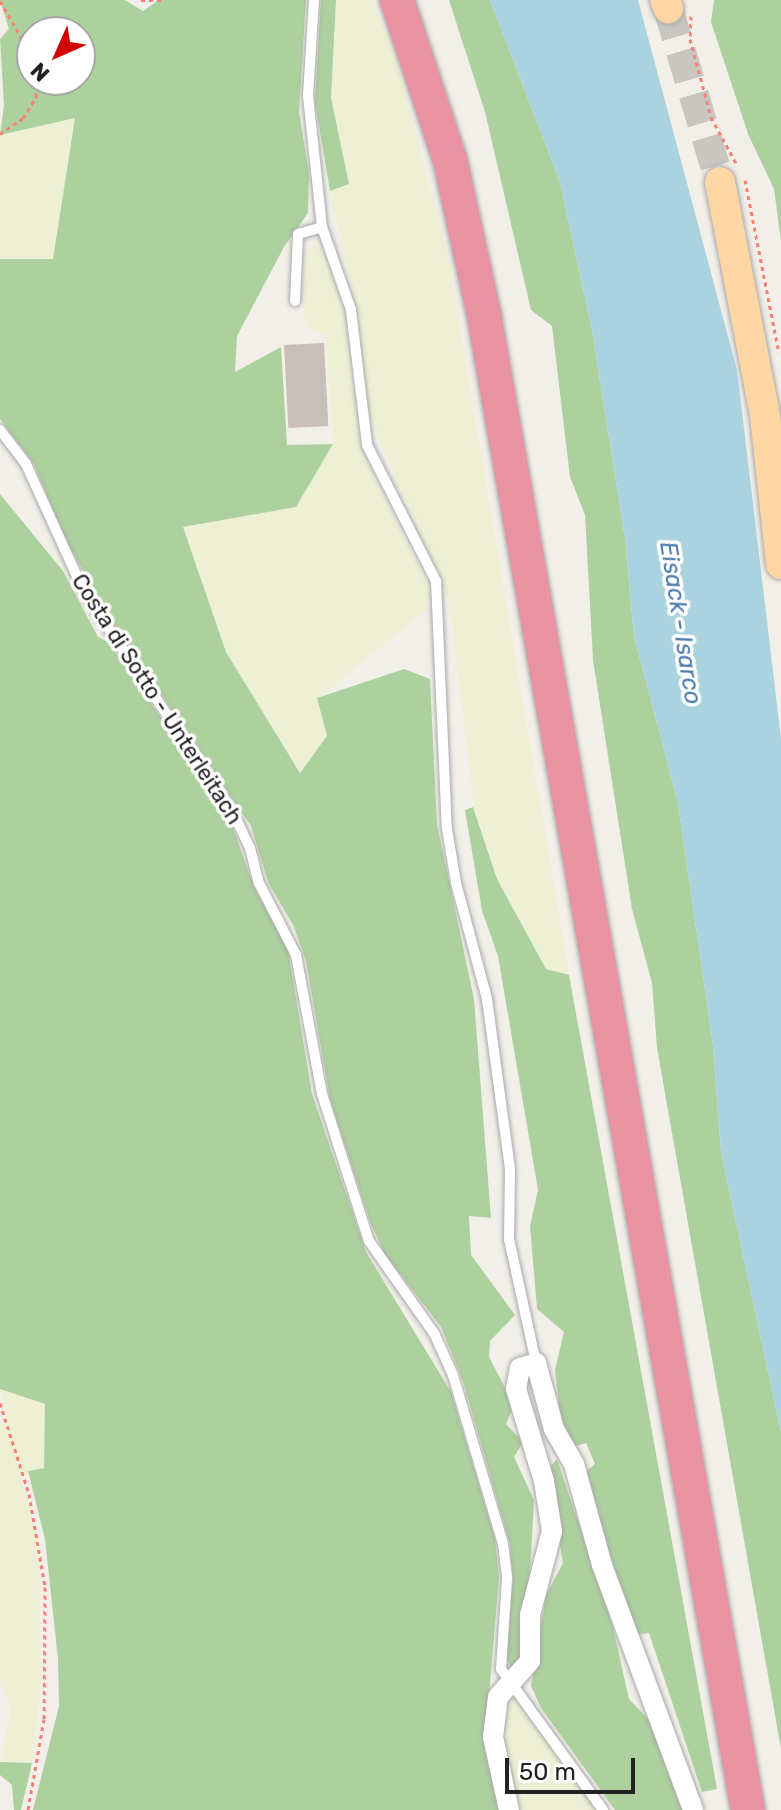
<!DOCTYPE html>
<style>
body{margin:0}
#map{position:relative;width:781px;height:1810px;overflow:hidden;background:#f2efe9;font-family:Rubik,sans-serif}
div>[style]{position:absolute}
.farmland>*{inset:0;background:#eef0d5}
.forest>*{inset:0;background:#add19e}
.water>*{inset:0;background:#aad3df}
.building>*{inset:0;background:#c7bfb8;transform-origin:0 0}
.primary-tunnel>*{height:30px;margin-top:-15px;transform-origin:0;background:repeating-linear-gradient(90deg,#c8c6c1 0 30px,transparent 0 45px)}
.path>*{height:3px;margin-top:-1.5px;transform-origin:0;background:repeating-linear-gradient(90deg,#fa8072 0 4px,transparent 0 8px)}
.roads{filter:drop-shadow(0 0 2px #a9a9a9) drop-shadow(0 0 2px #a9a9a9)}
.lane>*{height:10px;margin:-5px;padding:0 5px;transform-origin:5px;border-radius:5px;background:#fff}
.street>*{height:20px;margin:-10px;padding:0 10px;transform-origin:10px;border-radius:10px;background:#fff}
.primary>*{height:30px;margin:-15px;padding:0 15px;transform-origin:15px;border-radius:15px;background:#fcd6a4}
.highway>*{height:34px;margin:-17px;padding:0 17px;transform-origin:17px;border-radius:17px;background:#e892a2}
span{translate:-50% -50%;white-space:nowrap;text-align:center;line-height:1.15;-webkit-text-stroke:7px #fff;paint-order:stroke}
.street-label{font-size:22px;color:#222}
.water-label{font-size:24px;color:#4a7aab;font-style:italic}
.north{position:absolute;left:16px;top:16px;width:80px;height:80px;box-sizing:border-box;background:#fff;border:2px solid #a7a7a7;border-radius:50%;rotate:225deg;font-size:22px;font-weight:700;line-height:32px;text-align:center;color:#222}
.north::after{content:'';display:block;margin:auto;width:28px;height:36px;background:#d40000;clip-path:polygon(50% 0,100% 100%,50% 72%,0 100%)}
.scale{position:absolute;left:505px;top:1758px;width:130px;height:36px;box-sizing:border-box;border:4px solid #222;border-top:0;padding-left:10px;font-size:24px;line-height:28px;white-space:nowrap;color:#222;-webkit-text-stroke:6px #fff;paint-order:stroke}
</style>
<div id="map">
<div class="farmland">
<div style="clip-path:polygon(336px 0,372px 0,394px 51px,447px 251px,569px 975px,546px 969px,497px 879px,474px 807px,449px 601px,370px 419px,358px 317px,330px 191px,349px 184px,331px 98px)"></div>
<div style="clip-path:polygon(75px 117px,53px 259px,0 259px,0 135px)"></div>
<div style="clip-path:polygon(312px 245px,321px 247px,333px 266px,346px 322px,359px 439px,380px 493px,429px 584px,427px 610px,318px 698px,327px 736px,301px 773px,226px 652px,183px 526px,296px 507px,333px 444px,326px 336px,307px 327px,303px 312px,303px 257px)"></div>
<div style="clip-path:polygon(0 1389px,45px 1403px,44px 1468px,21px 1475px,39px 1547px,41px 1686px,32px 1763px,0 1762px,11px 1709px,0 1682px,0 1424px,6px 1411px)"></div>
<div style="clip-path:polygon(512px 1691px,600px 1810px,514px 1810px,500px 1755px,501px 1716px)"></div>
</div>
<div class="forest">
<div style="clip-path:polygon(evenodd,0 0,125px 0,143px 11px,159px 0,306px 0,299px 112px,309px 173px,308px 213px,284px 247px,237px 336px,235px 372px,281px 347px,287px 445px,333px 444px,296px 507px,183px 527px,226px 652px,300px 773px,327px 736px,317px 698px,404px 669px,430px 679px,437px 824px,474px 999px,491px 1218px,469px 1216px,471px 1255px,515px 1315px,490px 1341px,489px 1357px,514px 1405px,506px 1424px,523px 1442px,514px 1457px,534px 1500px,526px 1651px,513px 1670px,503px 1652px,513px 1580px,510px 1544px,463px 1381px,441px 1327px,385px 1254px,371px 1224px,330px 1099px,306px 961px,294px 927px,268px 882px,251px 826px,107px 614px,66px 540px,34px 464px,0 419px,0 259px,53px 259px,75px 118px,0 135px,4px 105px,0 39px,9px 29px,0 0,32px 32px,80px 32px,80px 80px,32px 80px,32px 32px)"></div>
<div style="clip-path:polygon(321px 0,336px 0,331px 98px,349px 184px,330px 191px,315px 102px)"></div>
<div style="clip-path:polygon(449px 0,490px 0,560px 182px,592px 330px,625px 538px,634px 636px,678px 803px,713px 1045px,721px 1152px,781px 1432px,781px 1749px,657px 1048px,652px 983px,632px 909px,593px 660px,585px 515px,570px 477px,552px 326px,531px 310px,485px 112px)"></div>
<div style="clip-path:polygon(714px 0,781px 0,781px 241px,774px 189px,748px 134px,711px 22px)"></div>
<div style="clip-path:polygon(0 494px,63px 571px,98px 637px,108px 642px,228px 814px,254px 887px,288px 950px,312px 1094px,366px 1252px,451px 1392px,495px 1539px,499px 1578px,485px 1741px,503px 1810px,33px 1810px,59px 1706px,58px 1659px,45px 1539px,28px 1471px,44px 1468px,45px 1404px,0 1389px)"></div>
<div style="clip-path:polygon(473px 807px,497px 879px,546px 969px,569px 975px,717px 1789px,702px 1792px,649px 1633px,636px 1635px,617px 1588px,584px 1473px,595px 1464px,586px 1443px,572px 1447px,560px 1414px,555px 1370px,564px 1332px,537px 1309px,530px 1226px,538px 1190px,498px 956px,482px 911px,465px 810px)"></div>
<div style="clip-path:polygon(557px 1459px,612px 1623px,629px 1699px,650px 1721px,683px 1810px,615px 1810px,541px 1708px,531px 1686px,546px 1595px,563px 1563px,547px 1470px)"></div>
<div style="clip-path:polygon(0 1762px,32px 1763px,21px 1810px,14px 1810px,12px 1785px,0 1775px)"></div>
</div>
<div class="water">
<div style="clip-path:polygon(490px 0,638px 0,737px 370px,781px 738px,781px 1432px,721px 1152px,713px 1045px,678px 803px,634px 636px,625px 538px,592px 330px,560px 182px)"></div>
</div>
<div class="building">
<div style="left:324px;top:343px;width:83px;height:40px;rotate:87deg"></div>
</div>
<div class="primary-tunnel">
<div style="left:668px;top:8px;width:182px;rotate:73.4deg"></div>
</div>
<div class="path">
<div style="left:141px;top:0;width:24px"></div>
<div style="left:0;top:1px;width:64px;rotate:59.8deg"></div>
<div style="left:691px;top:16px;width:23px;rotate:92deg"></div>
<div style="left:690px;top:39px;width:81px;rotate:74.9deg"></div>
<div style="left:711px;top:117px;width:52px;rotate:61.5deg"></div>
<div style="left:0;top:134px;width:28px;rotate:-35deg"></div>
<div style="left:23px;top:118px;width:25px;rotate:-58deg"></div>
<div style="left:36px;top:97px;width:17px;rotate:-87deg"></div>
<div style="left:745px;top:180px;width:176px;rotate:78.9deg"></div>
<div style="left:0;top:1403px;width:96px;rotate:72.3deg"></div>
<div style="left:29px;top:1494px;width:94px;rotate:80.2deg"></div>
<div style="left:45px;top:1587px;width:132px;rotate:90.4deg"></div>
<div style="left:44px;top:1719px;width:92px;rotate:100deg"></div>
</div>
<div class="roads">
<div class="lane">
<div style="left:314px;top:0;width:96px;rotate:93.6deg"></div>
<div style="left:308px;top:96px;width:132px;rotate:83.9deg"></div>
<div style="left:322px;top:227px;width:88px;rotate:70.7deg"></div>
<div style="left:351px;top:310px;width:136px;rotate:83.2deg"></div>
<div style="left:367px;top:445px;width:153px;rotate:63.1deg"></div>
<div style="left:436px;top:581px;width:248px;rotate:87.5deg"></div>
<div style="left:447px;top:829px;width:55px;rotate:80.5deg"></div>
<div style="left:456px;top:883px;width:120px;rotate:75deg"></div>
<div style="left:487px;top:999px;width:172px;rotate:82.3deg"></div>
<div style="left:510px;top:1169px;width:70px;rotate:90.8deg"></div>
<div style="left:509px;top:1239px;width:127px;rotate:77.7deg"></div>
<div style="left:295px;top:301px;width:67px;rotate:-87.4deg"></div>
<div style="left:298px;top:234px;width:25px;rotate:-16deg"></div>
<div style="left:0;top:430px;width:43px;rotate:52.6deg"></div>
<div style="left:26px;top:464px;width:143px;rotate:65.6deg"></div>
<div style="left:85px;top:594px;width:263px;rotate:55.8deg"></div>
<div style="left:233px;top:812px;width:40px;rotate:65deg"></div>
<div style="left:250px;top:848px;width:36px;rotate:76deg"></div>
<div style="left:259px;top:883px;width:81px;rotate:62.8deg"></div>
<div style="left:296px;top:955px;width:141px;rotate:79.4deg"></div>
<div style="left:322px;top:1094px;width:154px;rotate:72.3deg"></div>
<div style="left:369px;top:1241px;width:113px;rotate:54.8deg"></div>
<div style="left:434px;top:1333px;width:46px;rotate:65.7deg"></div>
<div style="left:453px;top:1375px;width:176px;rotate:73.5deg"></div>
<div style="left:503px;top:1544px;width:35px;rotate:83deg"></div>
<div style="left:507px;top:1579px;width:90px;rotate:93.8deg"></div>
<div style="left:501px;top:1669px;width:174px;rotate:54.1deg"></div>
</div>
<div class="street">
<div style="left:509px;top:1810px;width:75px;rotate:-102.4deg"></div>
<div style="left:493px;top:1737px;width:40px;rotate:-82.9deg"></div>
<div style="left:498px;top:1697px;width:48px;rotate:-48.4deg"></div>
<div style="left:530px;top:1661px;width:46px;rotate:-90deg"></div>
<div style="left:530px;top:1615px;width:87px;rotate:-75.3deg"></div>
<div style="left:552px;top:1531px;width:51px;rotate:-99.1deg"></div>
<div style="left:544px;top:1481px;width:96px;rotate:-106.9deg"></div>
<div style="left:516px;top:1389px;width:21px;rotate:-79deg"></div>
<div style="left:520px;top:1368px;width:17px;rotate:-17deg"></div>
<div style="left:536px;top:1363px;width:68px;rotate:74.7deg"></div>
<div style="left:554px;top:1429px;width:40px;rotate:60.3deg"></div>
<div style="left:574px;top:1464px;width:105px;rotate:74.5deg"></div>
<div style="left:602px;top:1565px;width:261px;rotate:69.6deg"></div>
</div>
<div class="primary">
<div style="left:665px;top:0;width:9px;rotate:69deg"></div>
<div style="left:720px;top:182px;width:238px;rotate:79.1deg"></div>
<div style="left:765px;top:416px;width:149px;rotate:83.8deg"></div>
</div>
<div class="highway">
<div style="left:397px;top:0;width:169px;rotate:71.7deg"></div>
<div style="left:450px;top:160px;width:159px;rotate:77.6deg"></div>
<div style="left:484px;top:315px;width:1518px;rotate:79.99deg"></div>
</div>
</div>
<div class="street-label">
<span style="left:157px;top:699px;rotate:57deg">Costa di Sotto - Unterleitach</span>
</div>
<div class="water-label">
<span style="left:680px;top:623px;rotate:81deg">Eisack - Isarco</span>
</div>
<div class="north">N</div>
<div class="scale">50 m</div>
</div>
